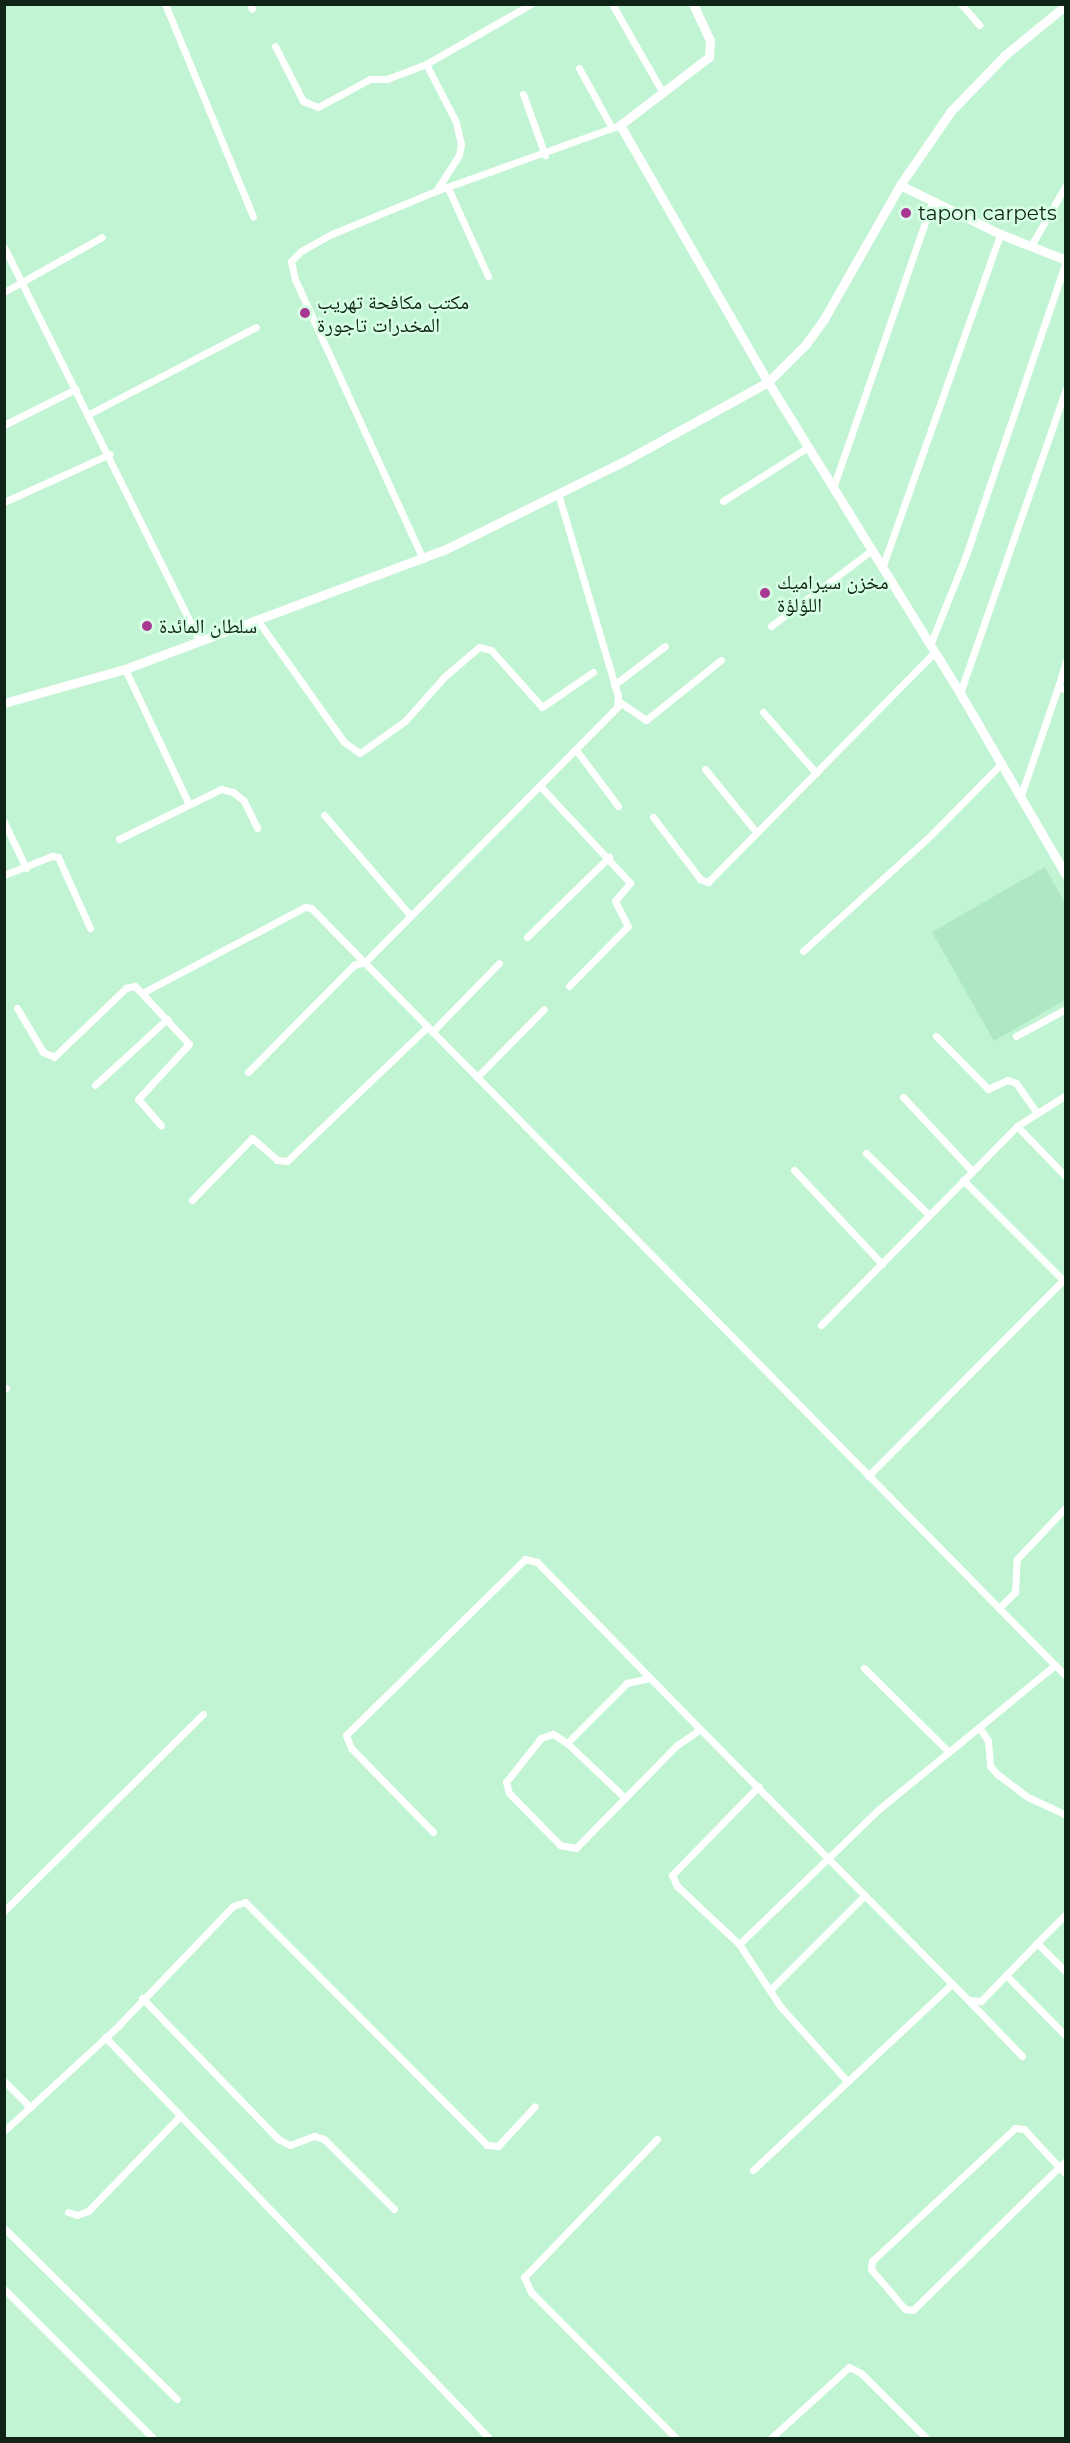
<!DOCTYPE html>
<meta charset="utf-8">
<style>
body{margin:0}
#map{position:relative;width:1070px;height:2443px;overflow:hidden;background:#c1f4d3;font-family:Montserrat,"Noto Naskh Arabic",sans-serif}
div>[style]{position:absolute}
.built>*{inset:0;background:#aee7c3}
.street>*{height:7px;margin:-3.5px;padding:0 3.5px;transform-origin:3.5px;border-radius:3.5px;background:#fff}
.secondary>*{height:9px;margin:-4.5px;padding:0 4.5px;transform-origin:4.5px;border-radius:4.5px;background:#fff}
.dots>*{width:16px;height:16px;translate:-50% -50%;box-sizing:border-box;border:3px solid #d6ffe4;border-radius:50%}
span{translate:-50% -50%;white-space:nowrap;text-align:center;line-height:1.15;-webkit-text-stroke:5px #d6ffe4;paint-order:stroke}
.poi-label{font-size:20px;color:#102317}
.left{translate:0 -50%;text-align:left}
.frame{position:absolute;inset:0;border:6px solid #102317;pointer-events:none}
</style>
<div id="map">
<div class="built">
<div style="clip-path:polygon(1045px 867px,1065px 903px,1065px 1000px,994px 1041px,932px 932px)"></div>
</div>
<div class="street">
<div style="left:165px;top:4px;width:230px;rotate:67.5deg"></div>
<div style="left:250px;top:4px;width:5px;rotate:68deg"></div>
<div style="left:612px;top:4px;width:103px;rotate:60.2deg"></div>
<div style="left:961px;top:4px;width:28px;rotate:49deg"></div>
<div style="left:275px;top:46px;width:62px;rotate:63deg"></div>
<div style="left:303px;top:101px;width:16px;rotate:22deg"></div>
<div style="left:318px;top:107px;width:59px;rotate:-28.3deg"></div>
<div style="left:370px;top:79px;width:17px"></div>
<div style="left:387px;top:79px;width:42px;rotate:-21deg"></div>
<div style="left:579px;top:68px;width:68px;rotate:61.2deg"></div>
<div style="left:523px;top:94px;width:65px;rotate:70.2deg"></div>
<div style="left:448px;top:188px;width:97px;rotate:65.6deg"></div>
<div style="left:436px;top:191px;width:195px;rotate:-19.7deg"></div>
<div style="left:1031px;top:246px;width:70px;rotate:-60.2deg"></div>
<div style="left:4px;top:247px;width:440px;rotate:63.6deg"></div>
<div style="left:4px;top:292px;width:112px;rotate:-29.3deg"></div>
<div style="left:89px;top:414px;width:188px;rotate:-27.5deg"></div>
<div style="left:4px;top:425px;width:80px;rotate:-26.6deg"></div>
<div style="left:833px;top:488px;width:303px;rotate:-70.9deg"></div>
<div style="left:723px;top:501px;width:101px;rotate:-32.4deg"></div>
<div style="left:4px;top:502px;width:116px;rotate:-24.4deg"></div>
<div style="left:423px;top:559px;width:308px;rotate:-114.6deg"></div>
<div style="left:295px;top:279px;width:18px;rotate:-103deg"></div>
<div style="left:291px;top:261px;width:14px;rotate:-45deg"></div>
<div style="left:301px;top:251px;width:35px;rotate:-29deg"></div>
<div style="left:332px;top:234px;width:113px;rotate:-22.5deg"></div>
<div style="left:436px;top:191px;width:43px;rotate:-57.4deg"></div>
<div style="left:459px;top:155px;width:11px;rotate:-80deg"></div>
<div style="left:461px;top:144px;width:23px;rotate:-103deg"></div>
<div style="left:456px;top:122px;width:65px;rotate:-117.3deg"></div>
<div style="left:426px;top:64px;width:121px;rotate:-29.7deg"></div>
<div style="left:882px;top:568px;width:354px;rotate:-70.5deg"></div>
<div style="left:258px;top:621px;width:148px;rotate:54.6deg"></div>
<div style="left:344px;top:742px;width:19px;rotate:35deg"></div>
<div style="left:360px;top:753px;width:55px;rotate:-35.4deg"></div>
<div style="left:405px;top:721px;width:59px;rotate:-48.4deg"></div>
<div style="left:444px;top:677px;width:46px;rotate:-40.6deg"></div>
<div style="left:479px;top:647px;width:12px;rotate:14deg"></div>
<div style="left:491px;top:650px;width:76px;rotate:48.2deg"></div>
<div style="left:542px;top:707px;width:62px;rotate:-34.5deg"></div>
<div style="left:771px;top:626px;width:126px;rotate:-37deg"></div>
<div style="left:930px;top:645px;width:94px;rotate:-68.1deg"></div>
<div style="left:965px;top:558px;width:314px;rotate:-71.2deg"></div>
<div style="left:125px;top:669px;width:147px;rotate:64.7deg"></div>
<div style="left:614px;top:685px;width:64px;rotate:-37.4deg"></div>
<div style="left:1058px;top:687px;width:28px;rotate:-73deg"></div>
<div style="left:960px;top:693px;width:323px;rotate:-70.8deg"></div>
<div style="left:618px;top:701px;width:34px;rotate:34deg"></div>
<div style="left:646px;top:720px;width:96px;rotate:-38.7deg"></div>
<div style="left:763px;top:712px;width:81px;rotate:49deg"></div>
<div style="left:576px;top:750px;width:70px;rotate:53.1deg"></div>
<div style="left:705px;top:769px;width:82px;rotate:50.9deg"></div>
<div style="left:540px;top:786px;width:132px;rotate:47.1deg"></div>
<div style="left:630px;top:883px;width:23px;rotate:130deg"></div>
<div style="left:615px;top:901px;width:28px;rotate:63deg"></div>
<div style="left:628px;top:926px;width:84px;rotate:134.5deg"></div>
<div style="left:1020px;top:798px;width:117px;rotate:-71.1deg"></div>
<div style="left:1058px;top:687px;width:9px;rotate:21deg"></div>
<div style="left:324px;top:815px;width:133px;rotate:49.3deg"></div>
<div style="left:653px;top:817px;width:78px;rotate:52.8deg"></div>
<div style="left:700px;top:879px;width:9px;rotate:21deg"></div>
<div style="left:708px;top:882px;width:323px;rotate:-45.4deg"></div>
<div style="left:4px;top:822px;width:51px;rotate:64.4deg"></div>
<div style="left:119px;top:839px;width:114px;rotate:-26.1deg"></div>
<div style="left:221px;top:789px;width:12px;rotate:14deg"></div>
<div style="left:233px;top:792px;width:14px;rotate:39deg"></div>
<div style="left:244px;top:801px;width:30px;rotate:64deg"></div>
<div style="left:4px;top:875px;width:52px;rotate:-21.6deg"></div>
<div style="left:52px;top:856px;width:6px;rotate:9deg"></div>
<div style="left:58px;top:857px;width:78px;rotate:65.7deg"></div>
<div style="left:527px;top:937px;width:115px;rotate:-44.3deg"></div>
<div style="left:803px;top:951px;width:173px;rotate:-42.2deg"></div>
<div style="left:931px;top:835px;width:101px;rotate:-45.4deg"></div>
<div style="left:142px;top:993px;width:184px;rotate:-27.8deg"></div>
<div style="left:305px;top:907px;width:6px;rotate:9deg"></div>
<div style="left:311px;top:908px;width:1061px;rotate:45.5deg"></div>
<div style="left:1055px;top:1665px;width:229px;rotate:140.7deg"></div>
<div style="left:878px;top:1810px;width:193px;rotate:136deg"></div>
<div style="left:739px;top:1944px;width:74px;rotate:56.5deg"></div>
<div style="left:780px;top:2006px;width:101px;rotate:48.2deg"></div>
<div style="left:17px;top:1008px;width:51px;rotate:59.4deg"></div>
<div style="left:43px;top:1052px;width:12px;rotate:24deg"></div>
<div style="left:54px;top:1057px;width:100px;rotate:-43.8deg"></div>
<div style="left:126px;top:988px;width:9px;rotate:-13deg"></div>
<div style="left:135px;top:986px;width:79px;rotate:47deg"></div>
<div style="left:189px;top:1044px;width:75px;rotate:132.8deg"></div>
<div style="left:138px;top:1099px;width:35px;rotate:49deg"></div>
<div style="left:432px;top:1032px;width:96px;rotate:-45.8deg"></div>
<div style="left:936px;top:1036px;width:74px;rotate:45.5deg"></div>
<div style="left:988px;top:1089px;width:21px;rotate:-25deg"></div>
<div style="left:1007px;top:1080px;width:9px;rotate:18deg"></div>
<div style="left:1016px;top:1083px;width:37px;rotate:55deg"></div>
<div style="left:1016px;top:1036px;width:57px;rotate:-28.4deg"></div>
<div style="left:248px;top:1072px;width:151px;rotate:-45.3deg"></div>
<div style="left:354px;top:965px;width:11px;rotate:-15deg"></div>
<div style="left:365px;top:962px;width:359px;rotate:-45.3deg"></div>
<div style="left:617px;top:707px;width:11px;rotate:-85deg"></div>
<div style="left:618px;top:696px;width:211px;rotate:-106.5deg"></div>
<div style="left:477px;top:1077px;width:95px;rotate:-45.4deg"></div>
<div style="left:95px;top:1085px;width:98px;rotate:-42.5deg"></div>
<div style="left:903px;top:1097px;width:100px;rotate:47deg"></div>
<div style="left:1017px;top:1126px;width:71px;rotate:46.1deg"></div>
<div style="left:866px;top:1153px;width:88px;rotate:44.5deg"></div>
<div style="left:794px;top:1170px;width:129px;rotate:46.9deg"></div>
<div style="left:963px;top:1180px;width:141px;rotate:45deg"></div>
<div style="left:192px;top:1200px;width:86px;rotate:-45.9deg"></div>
<div style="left:252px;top:1138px;width:33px;rotate:41deg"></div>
<div style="left:277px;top:1160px;width:10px;rotate:6deg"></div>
<div style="left:287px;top:1161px;width:194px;rotate:-43.7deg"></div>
<div style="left:821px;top:1325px;width:279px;rotate:-45.4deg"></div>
<div style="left:1017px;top:1126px;width:58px;rotate:-32.3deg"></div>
<div style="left:4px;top:1389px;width:2px;rotate:-27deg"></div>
<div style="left:868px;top:1476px;width:281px;rotate:-45.1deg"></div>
<div style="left:999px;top:1608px;width:23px;rotate:-45deg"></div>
<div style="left:1015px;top:1592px;width:33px;rotate:-87deg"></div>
<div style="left:1017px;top:1559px;width:71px;rotate:-46.7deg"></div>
<div style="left:1055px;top:1665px;width:16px;rotate:45deg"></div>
<div style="left:864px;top:1668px;width:118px;rotate:44.7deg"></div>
<div style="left:650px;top:1678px;width:24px;rotate:168deg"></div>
<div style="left:627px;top:1683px;width:85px;rotate:135deg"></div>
<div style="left:567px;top:1743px;width:17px;rotate:-147deg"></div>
<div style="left:553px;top:1734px;width:13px;rotate:162deg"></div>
<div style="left:541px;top:1738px;width:56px;rotate:128.5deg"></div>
<div style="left:506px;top:1782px;width:11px;rotate:75deg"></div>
<div style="left:509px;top:1793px;width:73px;rotate:45.6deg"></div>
<div style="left:560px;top:1845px;width:16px;rotate:11deg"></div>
<div style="left:576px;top:1848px;width:143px;rotate:-45.6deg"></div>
<div style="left:676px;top:1746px;width:29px;rotate:-35deg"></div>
<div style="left:700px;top:1729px;width:381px;rotate:45.3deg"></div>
<div style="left:968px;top:2000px;width:13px;rotate:4deg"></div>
<div style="left:981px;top:2001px;width:81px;rotate:-46deg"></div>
<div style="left:1037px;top:1943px;width:41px;rotate:45deg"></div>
<div style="left:979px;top:1727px;width:17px;rotate:57deg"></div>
<div style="left:988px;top:1741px;width:25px;rotate:85deg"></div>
<div style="left:990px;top:1766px;width:11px;rotate:49deg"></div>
<div style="left:997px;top:1774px;width:39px;rotate:37deg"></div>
<div style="left:1028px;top:1797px;width:42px;rotate:25.3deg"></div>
<div style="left:567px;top:1743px;width:80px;rotate:43.5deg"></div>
<div style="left:433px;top:1832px;width:117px;rotate:-134.3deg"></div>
<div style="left:351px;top:1748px;width:14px;rotate:-111deg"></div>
<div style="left:346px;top:1735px;width:251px;rotate:-44.5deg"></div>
<div style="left:525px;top:1559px;width:12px;rotate:14deg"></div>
<div style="left:537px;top:1562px;width:233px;rotate:45.7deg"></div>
<div style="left:4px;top:1911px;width:280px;rotate:-44.7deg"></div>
<div style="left:1037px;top:1943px;width:41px;rotate:-45deg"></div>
<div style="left:739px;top:1944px;width:85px;rotate:-136.9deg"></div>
<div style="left:677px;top:1886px;width:12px;rotate:-114deg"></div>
<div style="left:672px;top:1875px;width:124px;rotate:-45.7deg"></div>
<div style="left:1006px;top:1975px;width:86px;rotate:45.5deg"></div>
<div style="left:770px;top:1990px;width:134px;rotate:-45deg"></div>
<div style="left:142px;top:1998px;width:196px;rotate:46deg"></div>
<div style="left:278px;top:2139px;width:13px;rotate:27deg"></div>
<div style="left:290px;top:2145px;width:26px;rotate:-21deg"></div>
<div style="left:314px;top:2136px;width:10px;rotate:17deg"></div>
<div style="left:324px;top:2139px;width:99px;rotate:45deg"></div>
<div style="left:970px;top:2002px;width:75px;rotate:46.1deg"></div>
<div style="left:105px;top:2037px;width:555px;rotate:46.24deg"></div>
<div style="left:4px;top:2081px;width:37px;rotate:45deg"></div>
<div style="left:4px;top:2131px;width:155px;rotate:-42.6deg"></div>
<div style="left:118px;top:2026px;width:166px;rotate:-46.2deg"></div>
<div style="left:233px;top:1906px;width:13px;rotate:-18deg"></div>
<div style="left:245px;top:1902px;width:343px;rotate:45.1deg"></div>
<div style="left:487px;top:2145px;width:11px;rotate:5deg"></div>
<div style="left:498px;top:2146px;width:54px;rotate:-47.2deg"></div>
<div style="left:657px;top:2139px;width:192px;rotate:133.9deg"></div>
<div style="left:524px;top:2277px;width:17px;rotate:65deg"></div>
<div style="left:531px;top:2292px;width:206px;rotate:45.2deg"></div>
<div style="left:1066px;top:2161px;width:9px;rotate:139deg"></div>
<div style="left:1059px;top:2167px;width:204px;rotate:135.6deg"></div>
<div style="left:913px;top:2310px;width:8px;rotate:-173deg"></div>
<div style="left:905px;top:2309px;width:52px;rotate:-130.4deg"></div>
<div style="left:871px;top:2269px;width:8px;rotate:-83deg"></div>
<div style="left:872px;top:2261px;width:195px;rotate:-42.9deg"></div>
<div style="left:1015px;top:2128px;width:9px;rotate:6deg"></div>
<div style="left:1024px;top:2129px;width:52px;rotate:47.4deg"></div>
<div style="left:1059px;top:2167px;width:10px;rotate:45deg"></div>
<div style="left:753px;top:2170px;width:272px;rotate:-43.1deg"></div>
<div style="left:68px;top:2212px;width:9px;rotate:18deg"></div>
<div style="left:77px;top:2215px;width:12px;rotate:-20deg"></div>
<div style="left:88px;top:2211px;width:132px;rotate:-45.9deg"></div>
<div style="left:4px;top:2228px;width:243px;rotate:44.7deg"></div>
<div style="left:4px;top:2289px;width:211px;rotate:45deg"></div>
<div style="left:771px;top:2438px;width:105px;rotate:-42.3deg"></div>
<div style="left:849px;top:2367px;width:13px;rotate:27deg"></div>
<div style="left:861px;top:2373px;width:92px;rotate:45deg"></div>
</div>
<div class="secondary">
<div style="left:693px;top:4px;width:40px;rotate:65deg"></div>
<div style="left:710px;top:40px;width:17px;rotate:93deg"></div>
<div style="left:709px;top:57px;width:112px;rotate:142.6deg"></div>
<div style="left:620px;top:125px;width:297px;rotate:60.1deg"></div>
<div style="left:768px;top:382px;width:365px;rotate:58.3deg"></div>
<div style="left:960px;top:693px;width:211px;rotate:59.8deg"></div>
<div style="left:900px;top:185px;width:111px;rotate:26.1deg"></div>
<div style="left:1000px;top:234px;width:71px;rotate:21.5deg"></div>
<div style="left:4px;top:703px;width:126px;rotate:-15.7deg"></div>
<div style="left:125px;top:669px;width:340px;rotate:-20.5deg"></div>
<div style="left:444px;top:550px;width:205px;rotate:-26.3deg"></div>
<div style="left:628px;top:459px;width:160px;rotate:-28.8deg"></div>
<div style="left:768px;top:382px;width:54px;rotate:-45deg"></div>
<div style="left:806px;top:344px;width:31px;rotate:-54deg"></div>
<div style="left:824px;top:319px;width:154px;rotate:-60.4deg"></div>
<div style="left:900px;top:185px;width:90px;rotate:-55.4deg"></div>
<div style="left:951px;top:111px;width:78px;rotate:-46deg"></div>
<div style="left:1005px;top:55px;width:79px;rotate:-39.3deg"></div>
</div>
<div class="dots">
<div style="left:906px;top:213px;background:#a93893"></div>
<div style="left:305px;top:313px;background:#a93893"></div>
<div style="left:765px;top:593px;background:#a93893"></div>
<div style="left:147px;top:626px;background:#a93893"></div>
</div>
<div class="poi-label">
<span class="left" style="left:918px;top:213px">tapon carpets</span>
<span class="left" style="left:317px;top:314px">مكتب مكافحة تهريب<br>المخدرات تاجورة</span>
<span class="left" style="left:777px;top:594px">مخزن سيراميك<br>اللؤلؤة</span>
<span class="left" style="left:159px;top:626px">سلطان المائدة</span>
</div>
<div class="frame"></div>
</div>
